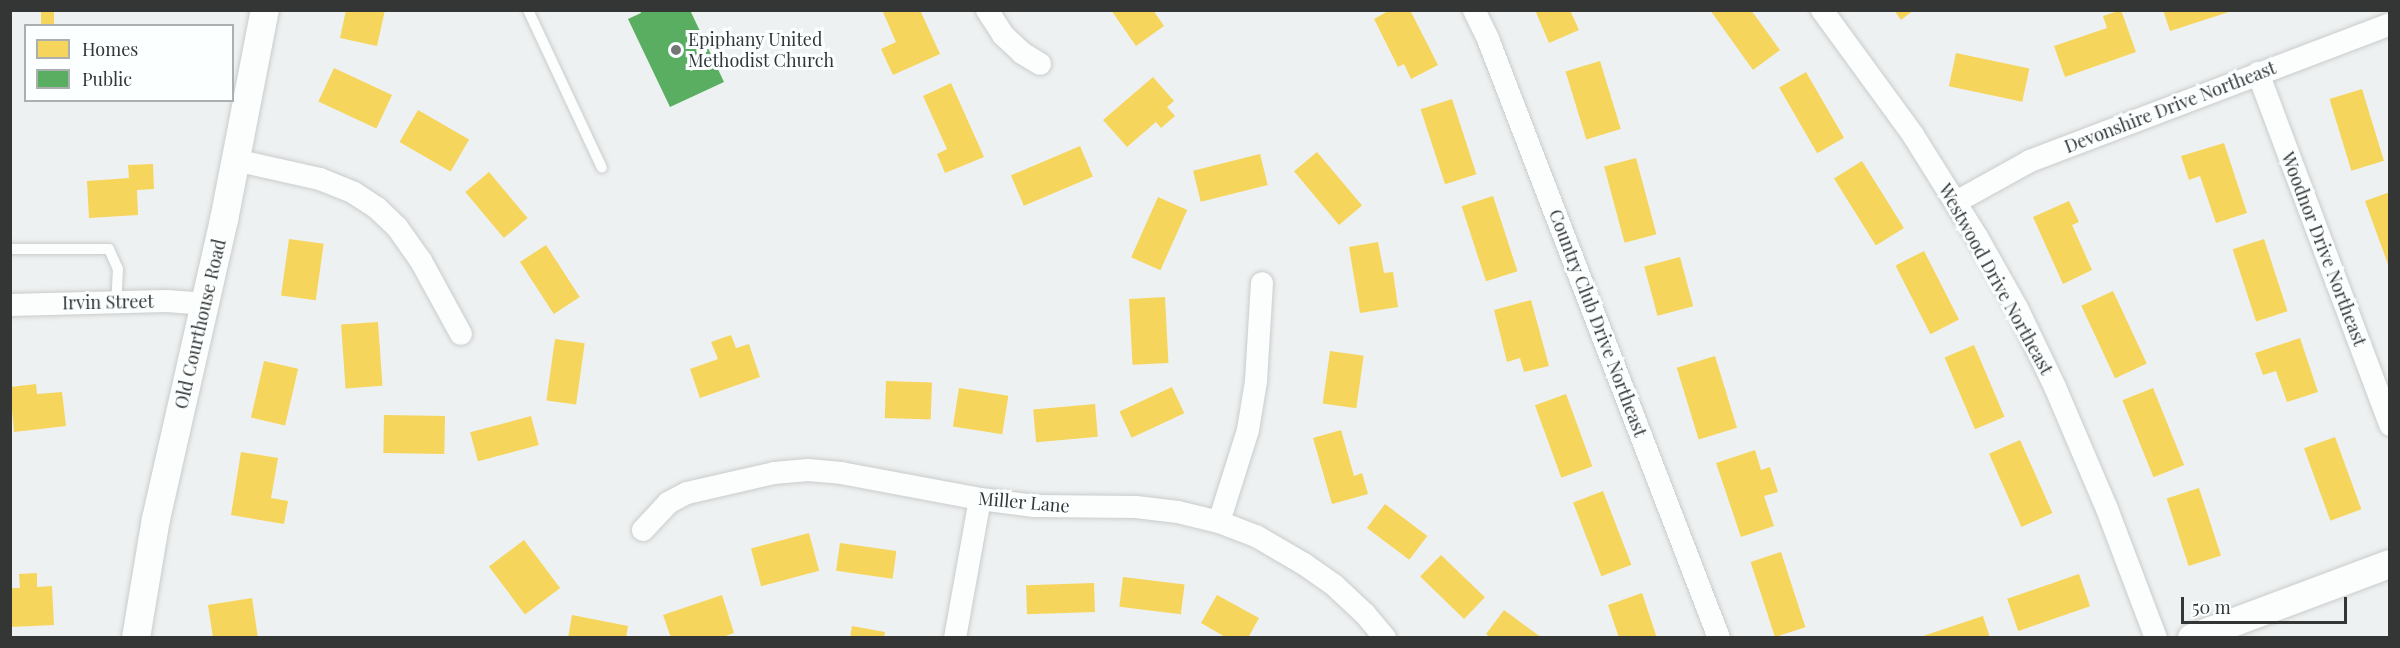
<!DOCTYPE html>
<style>
body{margin:0}
#map{position:relative;width:2400px;height:648px;overflow:hidden;background:#eef1f1;font-family:"Playfair Display",serif}
div>[style]{position:absolute}
.homes>*{inset:0;background:#f6d55c;transform-origin:0 0}
.public>*{inset:0;background:#5aae61}
.roads{filter:drop-shadow(0 0 2px #cacccc) drop-shadow(0 0 2px #cacccc)}
.service>*{height:10px;margin:-5px;padding:0 5px;transform-origin:5px;border-radius:5px;background:#fcfdfd}
.minor>*{height:22px;margin:-11px;padding:0 11px;transform-origin:11px;border-radius:11px;background:#fcfdfd}
.tertiary>*{height:28px;margin:-14px;padding:0 14px;transform-origin:14px;border-radius:14px;background:#fcfdfd}
.dots>*{width:16px;height:16px;translate:-50% -50%;box-sizing:border-box;border:3px solid #fcffff;border-radius:50%}
span{translate:-50% -50%;white-space:nowrap;text-align:center;line-height:1.15;-webkit-text-stroke:6px #fcffff;paint-order:stroke}
.poi-label{font-size:18px;color:#343636}
.left{translate:0 -50%;text-align:left}
.street-label{font-size:18px;color:#343636}
.frame{position:absolute;inset:0;border:12px solid #343636;pointer-events:none}
.legend{position:absolute;left:24px;top:24px;width:210px;height:78px;box-sizing:border-box;background:#fcffff;border:2px solid #acafaf;margin:0;padding:8px 10px;list-style:none;font-size:18px;color:#343636}
.legend li{display:flex;align-items:center;gap:12px;height:30px}
.legend b{width:30px;border:2px solid #acafaf}
.scale{position:absolute;left:2181px;top:597px;width:166px;height:27px;box-sizing:border-box;border:3px solid #343636;border-top:0;padding-left:8px;font-size:18px;line-height:21px;white-space:nowrap;color:#343636;-webkit-text-stroke:4px #fcffff;paint-order:stroke}
</style>
<div id="map">
<div class="homes">
<div style="left:41px;top:10px;width:13px;height:16px"></div>
<div style="clip-path:polygon(346px 10px,385px 10px,377px 46px,340px 38px)"></div>
<div style="clip-path:polygon(882px 10px,920px 10px,940px 54px,893px 75px,881px 49px,896px 42px)"></div>
<div style="clip-path:polygon(1111px 10px,1153px 10px,1164px 26px,1136px 46px)"></div>
<div style="clip-path:polygon(1390px 10px,1410px 10px,1438px 65px,1411px 79px,1404px 64px,1398px 67px,1374px 19px)"></div>
<div style="clip-path:polygon(1535px 10px,1570px 10px,1579px 30px,1549px 43px)"></div>
<div style="clip-path:polygon(1710px 10px,1751px 10px,1780px 50px,1753px 70px)"></div>
<div style="clip-path:polygon(1894px 10px,1914px 10px,1901px 20px)"></div>
<div style="clip-path:polygon(2121px 10px,2136px 52px,2065px 77px,2054px 46px,2107px 28px,2103px 16px)"></div>
<div style="clip-path:polygon(2163px 10px,2232px 10px,2232px 11px,2170px 31px)"></div>
<div style="left:1956px;top:53px;width:75px;height:34px;rotate:12deg"></div>
<div style="left:1600px;top:61px;width:71px;height:36px;rotate:73deg"></div>
<div style="left:334px;top:68px;width:64px;height:37px;rotate:25deg"></div>
<div style="left:1806px;top:72px;width:76px;height:31px;rotate:60deg"></div>
<div style="clip-path:polygon(1153px 77px,1174px 101px,1167px 107px,1175px 116px,1161px 128px,1156px 122px,1127px 147px,1103px 120px)"></div>
<div style="clip-path:polygon(951px 83px,984px 157px,945px 173px,937px 154px,947px 149px,923px 96px)"></div>
<div style="left:2362px;top:89px;width:75px;height:34px;rotate:73deg"></div>
<div style="left:1452px;top:99px;width:79px;height:33px;rotate:72deg"></div>
<div style="left:418px;top:110px;width:59px;height:37px;rotate:30deg"></div>
<div style="clip-path:polygon(2224px 143px,2247px 213px,2216px 223px,2200px 176px,2189px 180px,2181px 156px)"></div>
<div style="left:1080px;top:146px;width:33px;height:75px;rotate:67deg"></div>
<div style="left:1317px;top:152px;width:70px;height:30px;rotate:50deg"></div>
<div style="left:1260px;top:154px;width:32px;height:69px;rotate:76deg"></div>
<div style="left:1636px;top:158px;width:79px;height:33px;rotate:75deg"></div>
<div style="left:1862px;top:161px;width:79px;height:33px;rotate:58deg"></div>
<div style="clip-path:polygon(153px 164px,154px 189px,137px 190px,138px 215px,89px 218px,87px 181px,129px 178px,128px 165px)"></div>
<div style="left:489px;top:172px;width:60px;height:31px;rotate:50deg"></div>
<div style="clip-path:polygon(2390px 192px,2390px 267px,2389px 267px,2365px 201px)"></div>
<div style="left:1493px;top:196px;width:79px;height:33px;rotate:72deg"></div>
<div style="left:1158px;top:197px;width:32px;height:66px;rotate:24deg"></div>
<div style="clip-path:polygon(2069px 201px,2079px 222px,2072px 225px,2092px 270px,2063px 284px,2033px 217px)"></div>
<div style="left:289px;top:239px;width:35px;height:57px;rotate:8deg"></div>
<div style="left:2264px;top:239px;width:76px;height:33px;rotate:72deg"></div>
<div style="clip-path:polygon(1378px 242px,1384px 273px,1393px 272px,1398px 307px,1360px 313px,1349px 247px)"></div>
<div style="left:546px;top:245px;width:62px;height:31px;rotate:57deg"></div>
<div style="left:1924px;top:251px;width:77px;height:32px;rotate:63deg"></div>
<div style="left:1680px;top:257px;width:51px;height:37px;rotate:75deg"></div>
<div style="left:2113px;top:291px;width:80px;height:35px;rotate:65deg"></div>
<div style="left:1165px;top:297px;width:66px;height:36px;rotate:87deg"></div>
<div style="clip-path:polygon(1531px 300px,1549px 366px,1524px 372px,1520px 358px,1507px 362px,1494px 310px)"></div>
<div style="left:378px;top:322px;width:64px;height:37px;rotate:86deg"></div>
<div style="clip-path:polygon(731px 335px,736px 348px,749px 344px,760px 377px,700px 398px,690px 369px,718px 359px,711px 342px)"></div>
<div style="clip-path:polygon(2300px 338px,2318px 392px,2287px 402px,2276px 371px,2263px 375px,2255px 353px)"></div>
<div style="left:555px;top:339px;width:30px;height:62px;rotate:8deg"></div>
<div style="left:1974px;top:345px;width:78px;height:32px;rotate:67deg"></div>
<div style="left:1330px;top:351px;width:34px;height:53px;rotate:8deg"></div>
<div style="left:1715px;top:356px;width:75px;height:40px;rotate:73deg"></div>
<div style="left:264px;top:361px;width:35px;height:58px;rotate:13deg"></div>
<div style="left:886px;top:381px;width:46px;height:37px;rotate:2deg"></div>
<div style="clip-path:polygon(36px 384px,37px 394px,62px 392px,66px 426px,14px 432px,10px 387px)"></div>
<div style="left:1172px;top:387px;width:29px;height:58px;rotate:65deg"></div>
<div style="left:959px;top:388px;width:50px;height:39px;rotate:9deg"></div>
<div style="left:2153px;top:388px;width:83px;height:33px;rotate:68deg"></div>
<div style="left:1566px;top:394px;width:77px;height:33px;rotate:70deg"></div>
<div style="left:1095px;top:404px;width:33px;height:62px;rotate:85deg"></div>
<div style="left:384px;top:415px;width:61px;height:38px;rotate:1deg"></div>
<div style="left:531px;top:416px;width:30px;height:63px;rotate:75deg"></div>
<div style="clip-path:polygon(1341px 430px,1354px 476px,1362px 473px,1368px 494px,1332px 504px,1313px 438px)"></div>
<div style="left:2335px;top:437px;width:77px;height:33px;rotate:70deg"></div>
<div style="left:2020px;top:440px;width:80px;height:34px;rotate:66deg"></div>
<div style="clip-path:polygon(1755px 450px,1761px 470px,1770px 467px,1778px 492px,1764px 496px,1774px 526px,1741px 537px,1716px 463px)"></div>
<div style="clip-path:polygon(241px 452px,278px 458px,271px 498px,288px 501px,284px 524px,231px 515px)"></div>
<div style="left:2199px;top:488px;width:71px;height:34px;rotate:72deg"></div>
<div style="left:1603px;top:491px;width:79px;height:32px;rotate:69deg"></div>
<div style="left:1385px;top:504px;width:53px;height:30px;rotate:37deg"></div>
<div style="left:809px;top:533px;width:39px;height:60px;rotate:75deg"></div>
<div style="left:524px;top:540px;width:60px;height:44px;rotate:53deg"></div>
<div style="left:840px;top:543px;width:57px;height:28px;rotate:8deg"></div>
<div style="left:1781px;top:552px;width:79px;height:32px;rotate:72deg"></div>
<div style="left:1441px;top:555px;width:61px;height:30px;rotate:44deg"></div>
<div style="clip-path:polygon(37px 573px,37px 587px,52px 586px,54px 625px,10px 627px,10px 588px,20px 588px,19px 574px)"></div>
<div style="left:2079px;top:574px;width:34px;height:76px;rotate:71deg"></div>
<div style="left:1123px;top:577px;width:62px;height:30px;rotate:7deg"></div>
<div style="left:1094px;top:583px;width:29px;height:68px;rotate:88deg"></div>
<div style="clip-path:polygon(1642px 593px,1657px 638px,1619px 638px,1608px 605px)"></div>
<div style="clip-path:polygon(722px 595px,734px 633px,720px 638px,671px 638px,663px 615px)"></div>
<div style="clip-path:polygon(1217px 595px,1259px 618px,1248px 638px,1227px 638px,1201px 623px)"></div>
<div style="clip-path:polygon(252px 598px,258px 638px,213px 638px,208px 605px)"></div>
<div style="clip-path:polygon(1504px 610px,1542px 638px,1491px 638px,1486px 634px)"></div>
<div style="clip-path:polygon(572px 615px,628px 626px,626px 638px,568px 638px)"></div>
<div style="clip-path:polygon(1983px 616px,1990px 638px,1920px 638px,1920px 637px)"></div>
<div style="clip-path:polygon(852px 626px,885px 632px,884px 638px,850px 638px)"></div>
</div>
<div class="public">
<div style="clip-path:polygon(640px 10px,690px 10px,724px 82px,670px 107px,628px 19px,641px 13px)"></div>
</div>
<div class="roads">
<div class="service">
<div style="left:528px;top:10px;width:174px;rotate:64.9deg"></div>
<div style="left:10px;top:249px;width:99px"></div>
<div style="left:109px;top:249px;width:22px;rotate:66deg"></div>
<div style="left:118px;top:269px;width:33px;rotate:93deg"></div>
</div>
<div class="minor">
<div style="left:987px;top:10px;width:30px;rotate:57deg"></div>
<div style="left:1003px;top:35px;width:26px;rotate:43deg"></div>
<div style="left:1022px;top:53px;width:21px;rotate:31deg"></div>
<div style="left:1474px;top:10px;width:32px;rotate:64deg"></div>
<div style="left:1488px;top:39px;width:642px;rotate:68.91deg"></div>
<div style="left:1822px;top:10px;width:155px;rotate:53.9deg"></div>
<div style="left:1913px;top:135px;width:120px;rotate:57.9deg"></div>
<div style="left:1977px;top:237px;width:81px;rotate:60.6deg"></div>
<div style="left:2017px;top:308px;width:88px;rotate:64.3deg"></div>
<div style="left:2055px;top:387px;width:133px;rotate:66.9deg"></div>
<div style="left:2107px;top:509px;width:138px;rotate:69.2deg"></div>
<div style="left:2258px;top:73px;width:376px;rotate:69.4deg"></div>
<div style="left:235px;top:160px;width:87px;rotate:12.6deg"></div>
<div style="left:320px;top:179px;width:37px;rotate:22deg"></div>
<div style="left:354px;top:193px;width:27px;rotate:33deg"></div>
<div style="left:377px;top:208px;width:28px;rotate:44deg"></div>
<div style="left:397px;top:227px;width:42px;rotate:54.8deg"></div>
<div style="left:421px;top:261px;width:83px;rotate:61.3deg"></div>
<div style="left:1956px;top:202px;width:85px;rotate:-29deg"></div>
<div style="left:2030px;top:161px;width:385px;rotate:-20.8deg"></div>
<div style="left:10px;top:305px;width:156px;rotate:-1.5deg"></div>
<div style="left:166px;top:301px;width:39px;rotate:4deg"></div>
<div style="left:1219px;top:522px;width:96px;rotate:-72.5deg"></div>
<div style="left:1248px;top:430px;width:50px;rotate:-80.7deg"></div>
<div style="left:1256px;top:381px;width:98px;rotate:-86.5deg"></div>
<div style="left:643px;top:530px;width:37px;rotate:-47deg"></div>
<div style="left:668px;top:503px;width:21px;rotate:-28deg"></div>
<div style="left:687px;top:493px;width:89px;rotate:-12.9deg"></div>
<div style="left:774px;top:473px;width:34px;rotate:-5deg"></div>
<div style="left:808px;top:470px;width:33px;rotate:5deg"></div>
<div style="left:841px;top:473px;width:141px;rotate:10.6deg"></div>
<div style="left:980px;top:499px;width:55px;rotate:7.3deg"></div>
<div style="left:1035px;top:506px;width:101px;rotate:0.6deg"></div>
<div style="left:1136px;top:507px;width:42px;rotate:6.8deg"></div>
<div style="left:1178px;top:512px;width:42px;rotate:13.7deg"></div>
<div style="left:1219px;top:522px;width:40px;rotate:21deg"></div>
<div style="left:1256px;top:536px;width:56px;rotate:30.3deg"></div>
<div style="left:1304px;top:564px;width:37px;rotate:35deg"></div>
<div style="left:1334px;top:585px;width:42px;rotate:43.1deg"></div>
<div style="left:1365px;top:614px;width:31px;rotate:50deg"></div>
<div style="left:955px;top:638px;width:141px;rotate:-79.8deg"></div>
</div>
<div class="tertiary">
<div style="left:136px;top:638px;width:121px;rotate:-80.5deg"></div>
<div style="left:156px;top:519px;width:307px;rotate:-77.2deg"></div>
<div style="left:224px;top:220px;width:214px;rotate:-79deg"></div>
<div style="left:2192px;top:638px;width:211px;rotate:-20.5deg"></div>
</div>
</div>
<div class="dots">
<div style="left:676px;top:50px;background:#757777"></div>
</div>
<div class="poi-label">
<span class="left" style="left:688px;top:50px">Epiphany United<br>Methodist Church</span>
</div>
<div class="street-label">
<span style="left:2170px;top:107px;rotate:-21deg">Devonshire Drive Northeast</span>
<span style="left:2324px;top:249px;rotate:69deg">Woodnor Drive Northeast</span>
<span style="left:1996px;top:279px;rotate:61deg">Westwood Drive Northeast</span>
<span style="left:108px;top:302px;rotate:-1deg">Irvin Street</span>
<span style="left:1598px;top:323px;rotate:69deg">Country Club Drive Northeast</span>
<span style="left:200px;top:324px;rotate:-77deg">Old Courthouse Road</span>
<span style="left:1024px;top:502px;rotate:5deg">Miller Lane</span>
</div>
<div class="frame"></div>
<ul class="legend">
<li><b style="height:16px;background:#f6d55c"></b>Homes</li>
<li><b style="height:16px;background:#5aae61"></b>Public</li>
</ul>
<div class="scale">50 m</div>
</div>
